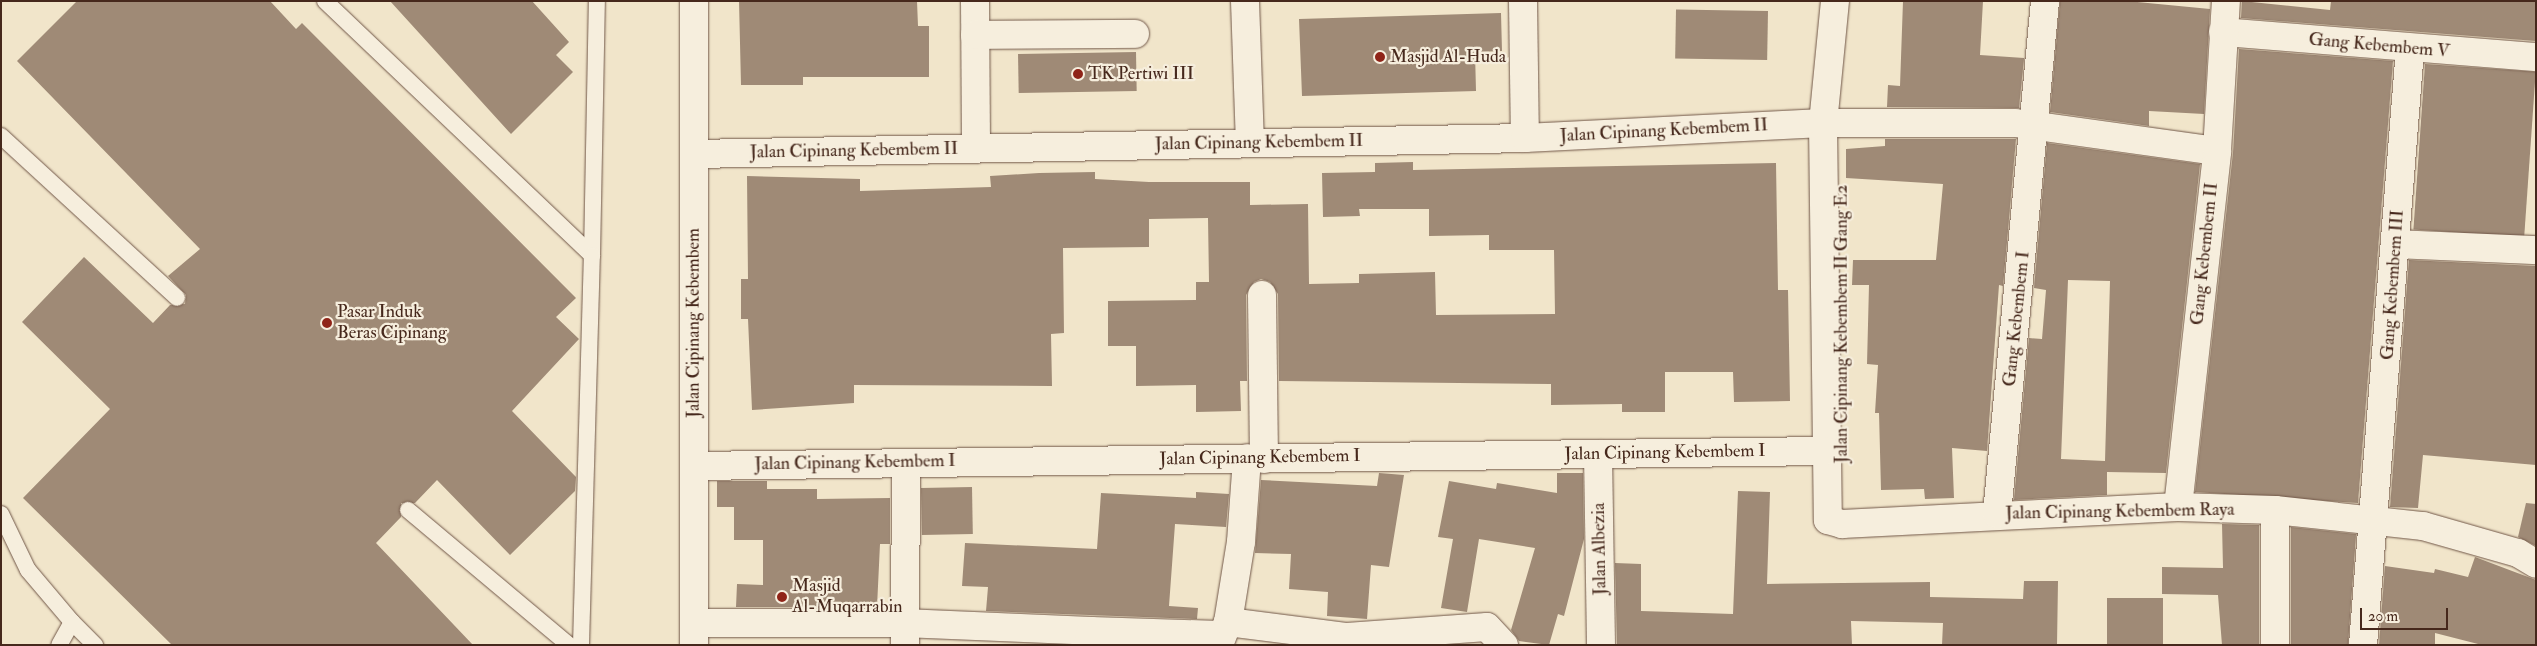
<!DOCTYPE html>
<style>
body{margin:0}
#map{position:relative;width:2537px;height:646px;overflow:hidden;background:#f1e5ca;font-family:"IM FELL Double Pica",serif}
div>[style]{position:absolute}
.building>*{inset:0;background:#9f8a76;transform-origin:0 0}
.roads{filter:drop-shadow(0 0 1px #715748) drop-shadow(0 0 1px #715748)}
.service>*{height:16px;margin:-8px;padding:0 8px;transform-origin:8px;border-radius:8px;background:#f6eedd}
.minor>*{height:28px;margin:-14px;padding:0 14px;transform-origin:14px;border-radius:14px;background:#f6eedd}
.dots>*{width:14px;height:14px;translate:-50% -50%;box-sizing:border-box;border:2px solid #f6eedd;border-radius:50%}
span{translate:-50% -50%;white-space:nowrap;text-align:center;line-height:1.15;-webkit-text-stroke:4.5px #f6eedd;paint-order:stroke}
.street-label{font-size:18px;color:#46281c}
.poi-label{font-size:18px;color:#46281c}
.left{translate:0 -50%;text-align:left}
.frame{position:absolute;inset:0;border:2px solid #46281c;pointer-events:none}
.scale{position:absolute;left:2360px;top:608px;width:88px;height:22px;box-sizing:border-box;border:2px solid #46281c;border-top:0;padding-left:6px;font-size:15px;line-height:18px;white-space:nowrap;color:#46281c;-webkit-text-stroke:4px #f6eedd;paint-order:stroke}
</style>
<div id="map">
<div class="building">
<div style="clip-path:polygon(77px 1px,270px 1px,296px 29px,302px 23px,576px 298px,556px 317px,579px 339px,512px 411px,576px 477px,575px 491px,510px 555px,437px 480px,415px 503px,401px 503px,401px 517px,376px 543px,473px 645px,172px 645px,23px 498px,110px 409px,22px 322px,84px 257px,153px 323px,170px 305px,185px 304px,186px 295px,168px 276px,200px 249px,17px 61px)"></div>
<div style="clip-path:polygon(390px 1px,532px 1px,569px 42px,556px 55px,573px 72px,511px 134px)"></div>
<div style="clip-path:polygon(739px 1px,917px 1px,918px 26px,929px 26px,929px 77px,803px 77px,803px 85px,741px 85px)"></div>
<div style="clip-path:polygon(1903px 1px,1983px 1px,1980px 55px,2024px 58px,2019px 108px,1887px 107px,1888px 85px,1900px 86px)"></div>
<div style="clip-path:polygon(2060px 1px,2127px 1px,2210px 9px,2204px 114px,2149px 111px,2149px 126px,2050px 112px)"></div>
<div style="clip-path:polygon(2242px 1px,2330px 10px,2331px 1px,2536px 1px,2536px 41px,2241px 18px)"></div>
<div style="left:1768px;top:11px;width:49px;height:92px;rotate:91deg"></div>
<div style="clip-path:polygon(1501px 13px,1502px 51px,1475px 52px,1476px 91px,1302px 96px,1299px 19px)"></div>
<div style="clip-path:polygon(2239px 49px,2393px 61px,2358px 503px,2195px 492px,2233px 153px)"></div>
<div style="left:1136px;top:52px;width:39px;height:118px;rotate:89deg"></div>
<div style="left:2425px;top:64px;width:111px;height:166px;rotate:4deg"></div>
<div style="clip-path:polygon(1885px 139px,2016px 139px,2003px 286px,1999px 285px,1987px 451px,1952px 448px,1954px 498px,1925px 499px,1924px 489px,1881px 490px,1879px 413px,1875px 413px,1878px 365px,1867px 364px,1869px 285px,1852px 285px,1853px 260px,1936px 260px,1943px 184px,1846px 178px,1846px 149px,1885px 146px)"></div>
<div style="clip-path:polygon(evenodd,2047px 143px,2200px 164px,2166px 473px,2107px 472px,2107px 495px,2014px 500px,2029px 338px,2042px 339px,2046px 290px,2034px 288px,2047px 143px,2068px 280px,2110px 281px,2105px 461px,2061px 459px,2068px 280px)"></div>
<div style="clip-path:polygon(1413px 162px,1413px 170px,1776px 163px,1778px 290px,1788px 290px,1790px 401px,1734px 402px,1733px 372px,1665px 372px,1665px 412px,1622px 412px,1622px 404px,1551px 405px,1551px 384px,1279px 381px,1278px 294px,1270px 282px,1261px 279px,1254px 282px,1246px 295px,1247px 381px,1240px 381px,1241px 411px,1196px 412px,1196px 385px,1136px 386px,1136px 346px,1108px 346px,1108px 301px,1196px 300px,1196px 282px,1209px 282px,1208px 218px,1149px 219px,1149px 247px,1063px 248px,1064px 333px,1051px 334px,1052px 386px,854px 385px,854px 403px,752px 410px,748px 319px,741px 319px,741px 279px,748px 279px,747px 176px,860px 179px,860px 191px,991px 187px,990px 176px,1039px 173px,1095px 172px,1095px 179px,1149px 182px,1250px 182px,1250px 205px,1308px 204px,1309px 284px,1359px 283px,1359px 274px,1435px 272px,1436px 315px,1555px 314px,1554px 250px,1489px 250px,1489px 235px,1429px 236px,1429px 209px,1359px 209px,1360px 216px,1323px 217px,1322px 173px,1375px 172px,1375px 163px)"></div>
<div style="clip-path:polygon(2409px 260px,2536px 266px,2536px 465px,2423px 455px,2418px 508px,2390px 507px)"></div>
<div style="clip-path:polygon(1379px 473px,1404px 475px,1389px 567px,1371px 565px,1367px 619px,1327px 616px,1328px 592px,1289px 589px,1291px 554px,1255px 553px,1261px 480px,1377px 486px)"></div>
<div style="clip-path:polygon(1557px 473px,1583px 473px,1584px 539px,1564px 616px,1558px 614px,1549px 645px,1519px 641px,1511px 630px,1535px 548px,1479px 539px,1467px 612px,1441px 608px,1453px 539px,1438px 537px,1449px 481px,1496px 489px,1497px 483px,1557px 493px)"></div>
<div style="clip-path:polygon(717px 481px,767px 481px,767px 489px,817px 489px,817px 499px,890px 498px,890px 544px,880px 544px,877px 607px,736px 607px,737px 584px,763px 585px,763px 540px,734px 540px,734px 507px,717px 507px)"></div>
<div style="left:972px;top:487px;width:47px;height:51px;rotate:89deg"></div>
<div style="clip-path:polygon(1738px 491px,1770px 492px,1767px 584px,1930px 582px,1930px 597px,2023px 599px,2024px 581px,2058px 581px,2057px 645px,1942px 645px,1943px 623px,1851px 621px,1852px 645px,1617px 645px,1615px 563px,1641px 564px,1641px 611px,1733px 614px)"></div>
<div style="clip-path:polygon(1196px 492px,1229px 494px,1226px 527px,1175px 524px,1169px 606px,1198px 608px,1197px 619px,986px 611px,988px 587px,962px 586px,965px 543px,1097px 549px,1101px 493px,1196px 498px)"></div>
<div style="clip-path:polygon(2526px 503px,2536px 504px,2536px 546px,2518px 537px)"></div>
<div style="clip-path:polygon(2222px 524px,2259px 525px,2259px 645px,2222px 645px,2218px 595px,2162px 594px,2162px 567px,2223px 568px)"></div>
<div style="clip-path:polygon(2291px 527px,2356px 534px,2348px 645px,2291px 645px)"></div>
<div style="clip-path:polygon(2475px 557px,2536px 580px,2536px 645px,2482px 645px,2435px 633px,2435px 645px,2379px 645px,2385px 566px,2434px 573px,2435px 569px,2468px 577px)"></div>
<div style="left:2107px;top:598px;width:56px;height:47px"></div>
</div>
<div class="roads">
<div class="service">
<div style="left:325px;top:1px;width:369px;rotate:43.6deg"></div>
<div style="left:592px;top:255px;width:254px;rotate:-88.9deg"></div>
<div style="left:1px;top:136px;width:239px;rotate:42.6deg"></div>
<div style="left:408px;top:510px;width:210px;rotate:40deg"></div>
<div style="left:1px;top:514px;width:62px;rotate:64.3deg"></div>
<div style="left:28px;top:570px;width:68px;rotate:49.8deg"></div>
<div style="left:72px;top:622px;width:26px;rotate:119deg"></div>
<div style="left:72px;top:622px;width:33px;rotate:45deg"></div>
<div style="left:581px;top:645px;width:390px;rotate:-88.4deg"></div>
</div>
<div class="minor">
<div style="left:975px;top:1px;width:147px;rotate:89.6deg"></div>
<div style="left:1245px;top:1px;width:142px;rotate:88deg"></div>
<div style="left:1523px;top:1px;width:137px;rotate:89.2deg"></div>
<div style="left:1835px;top:1px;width:123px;rotate:95.6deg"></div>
<div style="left:1823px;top:123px;width:397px;rotate:89.3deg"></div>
<div style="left:1828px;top:520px;width:15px;rotate:16deg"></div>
<div style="left:1842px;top:524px;width:336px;rotate:-2.9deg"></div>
<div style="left:2178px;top:507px;width:97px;rotate:1.8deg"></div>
<div style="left:2275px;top:510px;width:149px;rotate:6.2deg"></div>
<div style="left:2423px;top:526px;width:99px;rotate:15.9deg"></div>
<div style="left:2518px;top:553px;width:21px;rotate:31deg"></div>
<div style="left:2223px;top:32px;width:314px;rotate:4.6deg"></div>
<div style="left:975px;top:35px;width:160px;rotate:-0.4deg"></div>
<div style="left:694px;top:154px;width:831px;rotate:-1.1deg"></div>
<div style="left:1525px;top:138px;width:298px;rotate:-2.9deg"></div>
<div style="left:1823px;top:123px;width:192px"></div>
<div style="left:2015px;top:123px;width:204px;rotate:7.9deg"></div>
<div style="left:2397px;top:244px;width:139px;rotate:2.5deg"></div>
<div style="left:1262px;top:295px;width:164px;rotate:89.3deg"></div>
<div style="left:1598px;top:454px;width:191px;rotate:89.1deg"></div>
<div style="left:694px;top:466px;width:1131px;rotate:-0.76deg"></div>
<div style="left:2178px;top:507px;width:358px;rotate:-83.7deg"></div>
<div style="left:2217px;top:151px;width:150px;rotate:-86.6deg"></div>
<div style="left:2275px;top:510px;width:135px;rotate:90deg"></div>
<div style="left:1997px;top:514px;width:515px;rotate:-84.65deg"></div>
<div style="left:1228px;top:622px;width:120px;rotate:7.2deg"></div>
<div style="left:1347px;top:637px;width:140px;rotate:-4.1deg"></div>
<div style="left:1487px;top:627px;width:25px;rotate:47deg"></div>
<div style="left:694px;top:623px;width:209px"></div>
<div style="left:903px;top:623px;width:188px;rotate:2.4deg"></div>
<div style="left:694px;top:645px;width:644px;rotate:-90deg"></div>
<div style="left:905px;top:645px;width:182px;rotate:-89.7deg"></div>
<div style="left:1088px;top:645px;width:14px;rotate:-78deg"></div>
<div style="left:1091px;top:631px;width:129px;rotate:1.8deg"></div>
<div style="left:1219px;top:645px;width:25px;rotate:-69deg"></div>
<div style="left:1228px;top:622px;width:81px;rotate:-80.8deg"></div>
<div style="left:1241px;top:542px;width:84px;rotate:-85.9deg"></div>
<div style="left:2363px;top:645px;width:598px;rotate:-85.49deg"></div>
</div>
</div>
<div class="dots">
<div style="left:1380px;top:57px;background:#8f2418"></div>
<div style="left:1078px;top:74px;background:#8f2418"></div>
<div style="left:327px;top:323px;background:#8f2418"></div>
<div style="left:782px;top:597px;background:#8f2418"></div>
</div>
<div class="street-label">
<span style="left:2379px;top:46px;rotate:5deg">Gang Kebembem V</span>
<span style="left:1664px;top:131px;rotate:-3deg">Jalan Cipinang Kebembem II</span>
<span style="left:1259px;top:143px;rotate:-1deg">Jalan Cipinang Kebembem II</span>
<span style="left:854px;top:151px;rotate:-1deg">Jalan Cipinang Kebembem II</span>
<span style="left:2205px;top:254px;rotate:-84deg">Gang Kebembem II</span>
<span style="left:2393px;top:285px;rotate:-86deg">Gang Kebembem III</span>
<span style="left:2017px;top:319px;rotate:-84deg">Gang Kebembem I</span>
<span style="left:694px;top:323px;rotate:-90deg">Jalan Cipinang Kebembem</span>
<span style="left:1842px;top:324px;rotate:-90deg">Jalan Cipinang Kebembem II Gang E2</span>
<span style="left:1665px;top:453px;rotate:-1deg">Jalan Cipinang Kebembem I</span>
<span style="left:1260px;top:458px;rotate:-1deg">Jalan Cipinang Kebembem I</span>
<span style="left:855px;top:463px;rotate:-1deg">Jalan Cipinang Kebembem I</span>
<span style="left:2120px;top:512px;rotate:-1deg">Jalan Cipinang Kebembem Raya</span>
<span style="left:1600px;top:549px;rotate:-91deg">Jalan Albezia</span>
</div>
<div class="poi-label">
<span class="left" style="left:1390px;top:57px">Masjid Al-Huda</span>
<span class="left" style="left:1088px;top:74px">TK Pertiwi III</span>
<span class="left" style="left:337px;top:323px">Pasar Induk<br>Beras Cipinang</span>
<span class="left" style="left:792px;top:597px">Masjid<br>Al-Muqarrabin</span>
</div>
<div class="frame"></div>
<div class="scale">20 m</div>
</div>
